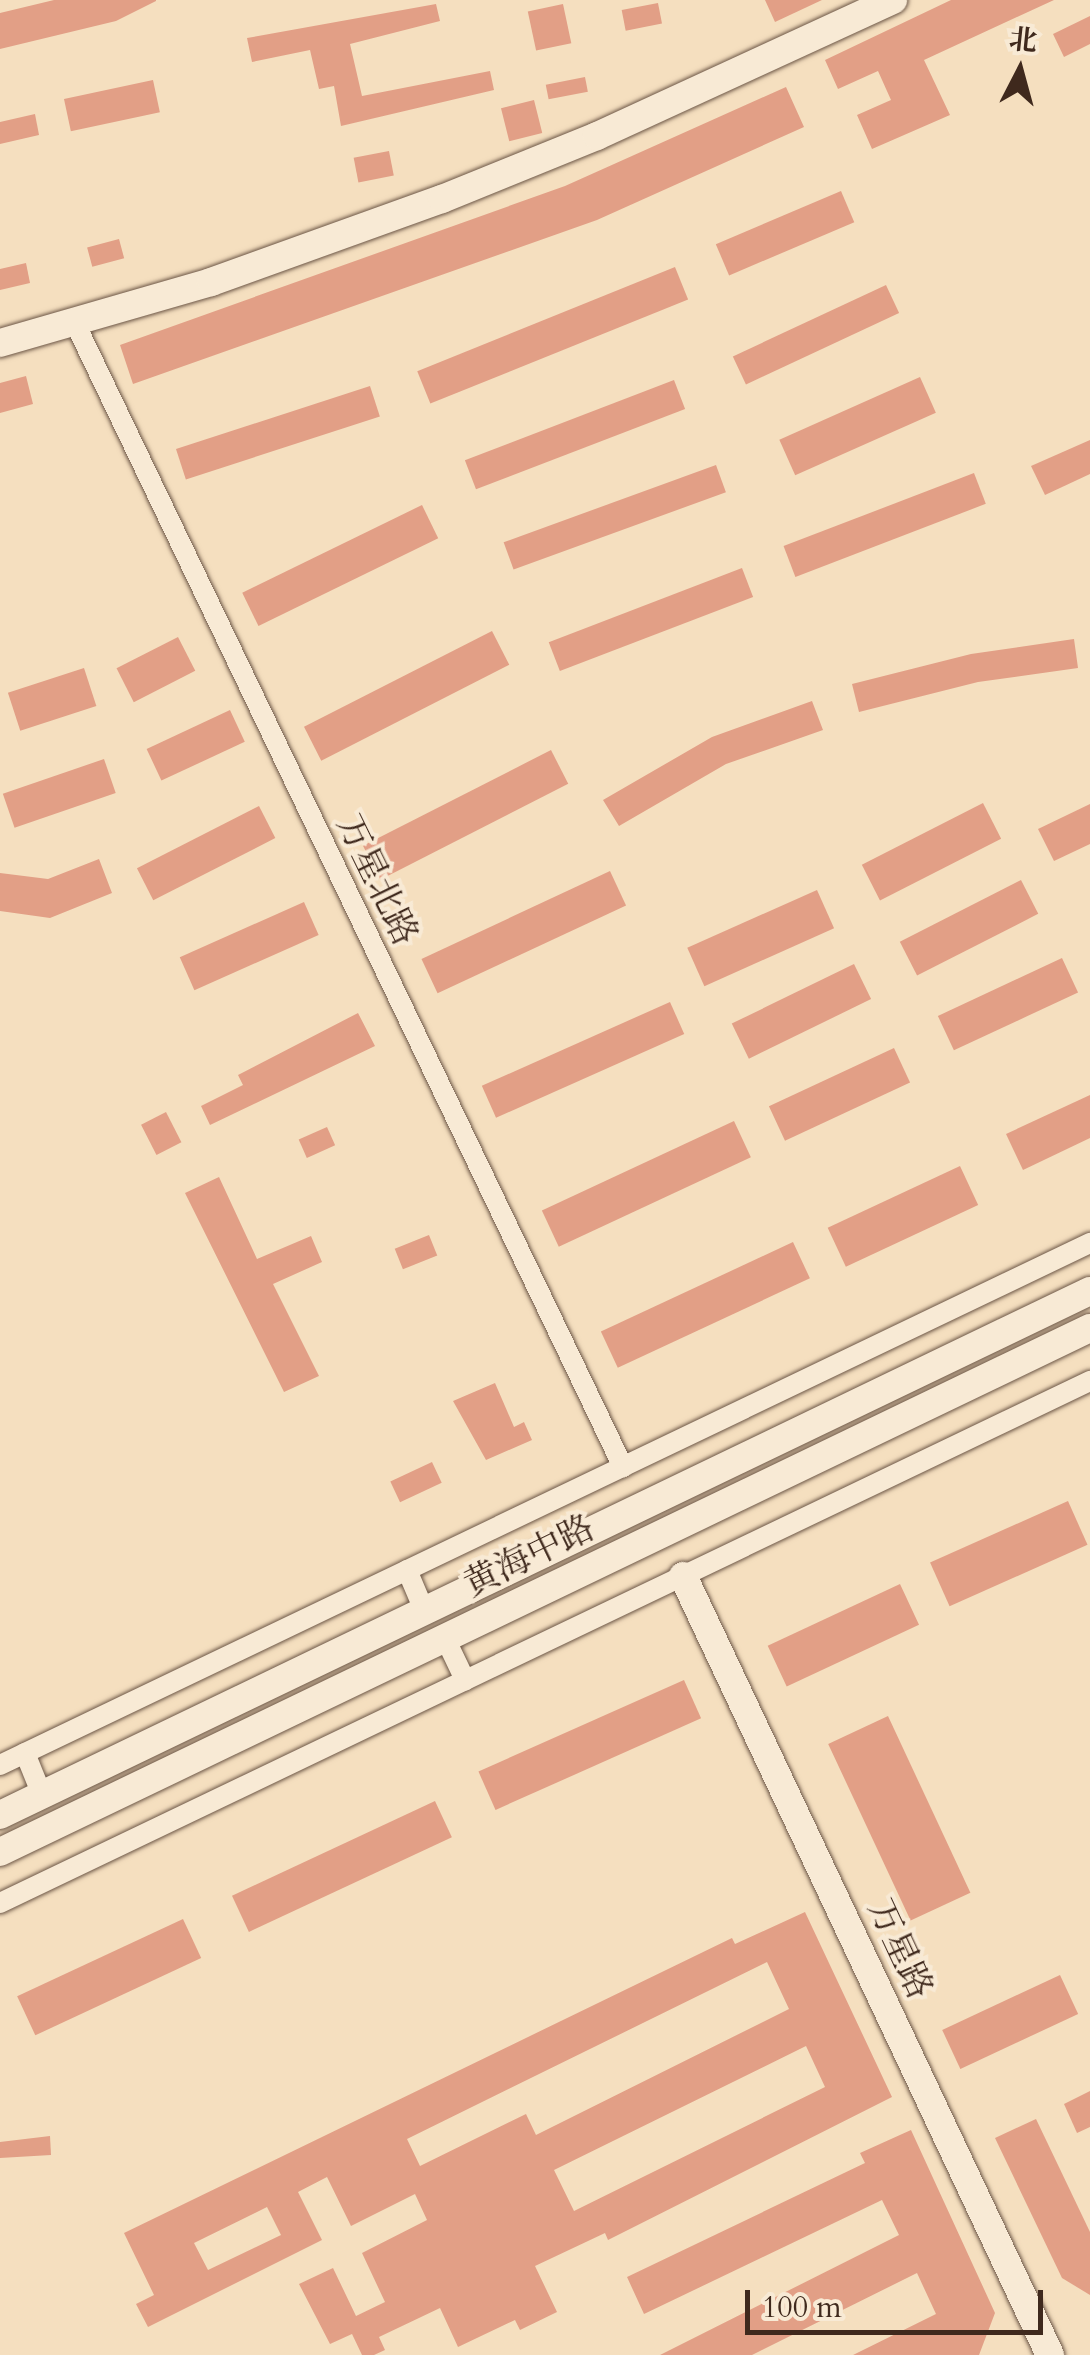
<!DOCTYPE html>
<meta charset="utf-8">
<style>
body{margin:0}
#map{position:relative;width:1090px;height:2355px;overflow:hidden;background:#f5dfbf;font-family:Cardo,"Noto Serif SC",serif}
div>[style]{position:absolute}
.building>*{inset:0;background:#e29f86;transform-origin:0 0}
.roads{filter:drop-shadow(0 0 2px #6c5646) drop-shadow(0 0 2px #6c5646)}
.minor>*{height:20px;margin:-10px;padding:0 10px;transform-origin:10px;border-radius:10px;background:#f8ead5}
.tertiary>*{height:28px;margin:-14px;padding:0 14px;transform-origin:14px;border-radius:14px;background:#f8ead5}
span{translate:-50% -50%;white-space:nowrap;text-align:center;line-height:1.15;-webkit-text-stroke:8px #f8ead5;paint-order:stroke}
.street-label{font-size:35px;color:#3f291d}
.north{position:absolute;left:970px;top:20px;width:100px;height:100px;-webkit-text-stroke:8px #f8ead5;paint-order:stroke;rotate:6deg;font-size:28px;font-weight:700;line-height:40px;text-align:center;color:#3f291d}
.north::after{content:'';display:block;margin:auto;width:35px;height:45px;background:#3f291d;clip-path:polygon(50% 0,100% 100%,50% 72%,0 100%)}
.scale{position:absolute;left:745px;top:2290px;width:298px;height:45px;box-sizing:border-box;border:5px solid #3f291d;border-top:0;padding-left:12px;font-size:30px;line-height:35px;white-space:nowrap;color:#3f291d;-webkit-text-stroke:8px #f8ead5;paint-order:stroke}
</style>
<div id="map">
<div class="building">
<div style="clip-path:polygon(54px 0,156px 0,156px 1px,116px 21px,0 49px,0 13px)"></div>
<div style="clip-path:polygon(765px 0,822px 0,775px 22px)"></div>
<div style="clip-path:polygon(951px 0,1054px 0,924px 60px,950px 115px,872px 149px,857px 115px,891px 100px,878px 71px,838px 89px,825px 60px)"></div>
<div style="left:658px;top:3px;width:21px;height:37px;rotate:79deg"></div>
<div style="clip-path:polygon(436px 4px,440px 21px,350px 44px,362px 96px,490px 71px,494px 90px,341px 126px,334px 86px,319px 89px,310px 50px,252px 62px,247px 38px)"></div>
<div style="left:563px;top:4px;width:40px;height:36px;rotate:78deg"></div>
<div style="clip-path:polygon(1090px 16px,1090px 44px,1064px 57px,1053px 34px)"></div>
<div style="left:585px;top:77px;width:15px;height:40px;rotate:79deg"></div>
<div style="left:153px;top:80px;width:33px;height:91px;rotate:78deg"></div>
<div style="clip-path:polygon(786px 87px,804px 127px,597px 220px,133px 384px,120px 345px,565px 186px)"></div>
<div style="left:534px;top:100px;width:34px;height:34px;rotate:76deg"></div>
<div style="clip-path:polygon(35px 114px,39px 135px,0 144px,0 122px)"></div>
<div style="left:389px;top:151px;width:25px;height:36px;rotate:79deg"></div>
<div style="left:841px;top:191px;width:34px;height:136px;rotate:67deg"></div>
<div style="left:119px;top:239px;width:20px;height:33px;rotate:75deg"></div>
<div style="clip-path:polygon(26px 263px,30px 283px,0 290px,0 269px)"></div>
<div style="left:675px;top:267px;width:35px;height:278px;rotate:68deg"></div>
<div style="left:886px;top:285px;width:31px;height:169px;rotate:65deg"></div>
<div style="clip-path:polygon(26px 376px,33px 404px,0 413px,0 383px)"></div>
<div style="left:920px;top:377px;width:39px;height:154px;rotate:66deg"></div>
<div style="left:674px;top:380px;width:31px;height:224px;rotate:69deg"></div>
<div style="left:370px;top:386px;width:32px;height:204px;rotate:72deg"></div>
<div style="clip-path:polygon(1090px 440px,1090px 474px,1045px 495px,1031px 466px)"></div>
<div style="left:716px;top:465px;width:29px;height:226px;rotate:70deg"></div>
<div style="left:974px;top:473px;width:33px;height:204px;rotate:69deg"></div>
<div style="left:422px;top:505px;width:37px;height:200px;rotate:64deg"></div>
<div style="left:742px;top:568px;width:31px;height:207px;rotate:69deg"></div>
<div style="left:492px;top:631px;width:38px;height:211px;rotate:63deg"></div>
<div style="left:178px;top:637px;width:38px;height:69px;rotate:63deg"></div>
<div style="clip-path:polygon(1074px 639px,1078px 668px,978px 682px,859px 712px,852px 684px,971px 654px)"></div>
<div style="left:84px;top:668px;width:40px;height:80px;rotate:72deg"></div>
<div style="clip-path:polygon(812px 701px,823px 730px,726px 764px,619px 826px,603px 800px,712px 737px)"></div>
<div style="left:230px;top:710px;width:35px;height:92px;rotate:65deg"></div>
<div style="left:551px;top:750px;width:38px;height:211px;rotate:63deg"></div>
<div style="left:104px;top:759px;width:36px;height:107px;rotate:71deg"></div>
<div style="left:983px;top:803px;width:40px;height:136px;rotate:63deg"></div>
<div style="clip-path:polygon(1090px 804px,1090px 844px,1054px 861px,1038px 829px)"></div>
<div style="left:259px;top:806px;width:36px;height:137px;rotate:63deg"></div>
<div style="clip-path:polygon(99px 859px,112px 893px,50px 918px,0 911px,0 873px,48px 879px)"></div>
<div style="left:610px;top:871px;width:38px;height:208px;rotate:65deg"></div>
<div style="left:1021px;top:880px;width:38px;height:136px;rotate:63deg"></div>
<div style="left:817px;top:890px;width:42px;height:142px;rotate:66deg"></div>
<div style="left:304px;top:902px;width:36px;height:136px;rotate:66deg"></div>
<div style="left:1062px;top:958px;width:38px;height:137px;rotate:65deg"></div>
<div style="left:854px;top:964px;width:39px;height:136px;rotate:64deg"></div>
<div style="left:670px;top:1002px;width:35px;height:206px;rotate:66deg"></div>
<div style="clip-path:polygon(358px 1013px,375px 1046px,210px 1125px,201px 1106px,243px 1085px,238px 1075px)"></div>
<div style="left:894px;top:1048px;width:38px;height:138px;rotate:65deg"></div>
<div style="clip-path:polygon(1090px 1095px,1090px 1138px,1023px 1170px,1006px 1134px)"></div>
<div style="left:166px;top:1112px;width:34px;height:28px;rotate:63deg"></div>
<div style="left:734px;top:1121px;width:40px;height:212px;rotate:65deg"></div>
<div style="left:327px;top:1127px;width:20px;height:31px;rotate:66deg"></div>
<div style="left:960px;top:1166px;width:43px;height:146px;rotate:65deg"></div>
<div style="clip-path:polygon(219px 1177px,257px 1259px,311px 1236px,322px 1262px,273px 1284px,319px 1376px,284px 1392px,185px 1193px)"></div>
<div style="left:429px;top:1235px;width:22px;height:37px;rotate:68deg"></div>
<div style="left:793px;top:1242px;width:40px;height:212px;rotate:65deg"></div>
<div style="clip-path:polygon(495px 1383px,514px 1427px,524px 1422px,532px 1440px,486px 1460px,453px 1401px)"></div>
<div style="left:432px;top:1462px;width:23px;height:46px;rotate:65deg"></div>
<div style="left:1068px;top:1501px;width:48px;height:151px;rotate:66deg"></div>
<div style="left:900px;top:1584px;width:45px;height:146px;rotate:65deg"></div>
<div style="left:684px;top:1680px;width:42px;height:225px;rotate:66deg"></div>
<div style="left:888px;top:1716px;width:195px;height:66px;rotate:65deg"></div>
<div style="left:435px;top:1801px;width:40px;height:224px;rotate:65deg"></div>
<div style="clip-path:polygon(evenodd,805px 1912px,892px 2097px,608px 2240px,605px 2233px,535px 2266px,557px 2312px,520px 2330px,515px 2320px,458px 2347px,440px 2308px,379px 2337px,385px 2350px,374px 2355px,362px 2355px,352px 2334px,330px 2344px,299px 2284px,333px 2268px,356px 2316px,385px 2302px,362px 2253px,427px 2220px,415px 2194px,351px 2226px,327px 2177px,298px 2192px,322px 2240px,148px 2327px,136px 2304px,154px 2295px,124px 2233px,732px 1938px,735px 1944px,805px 1912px,767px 1962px,789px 2009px,536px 2135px,526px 2114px,420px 2166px,407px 2139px,767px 1962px,805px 1912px,806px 2046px,825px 2087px,574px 2211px,554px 2170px,806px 2046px,805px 1912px,267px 2207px,281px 2235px,208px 2270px,194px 2243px,267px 2207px)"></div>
<div style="left:183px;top:1919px;width:43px;height:183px;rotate:65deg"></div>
<div style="left:1060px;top:1975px;width:43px;height:130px;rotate:65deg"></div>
<div style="clip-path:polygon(1090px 2091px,1090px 2127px,1077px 2133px,1064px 2104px)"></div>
<div style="clip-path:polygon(1036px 2119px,1090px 2232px,1090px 2295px,1062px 2278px,995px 2138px)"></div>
<div style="clip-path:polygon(911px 2130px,995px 2313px,979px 2355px,853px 2355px,936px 2314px,917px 2273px,752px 2355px,660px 2355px,899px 2235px,882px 2200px,644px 2314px,627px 2277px,865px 2163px,860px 2153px)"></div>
<div style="clip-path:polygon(50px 2136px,51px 2155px,0 2158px,0 2142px)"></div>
</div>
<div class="roads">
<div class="minor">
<div style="left:74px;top:321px;width:1271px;rotate:64.4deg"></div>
<div style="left:407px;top:1570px;width:43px;rotate:67deg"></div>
<div style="left:445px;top:1638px;width:47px;rotate:64.5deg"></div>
<div style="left:25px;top:1753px;width:45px;rotate:68deg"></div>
<div style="left:0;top:1765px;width:1209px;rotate:-25.59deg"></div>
<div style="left:0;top:1903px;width:1209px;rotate:-25.59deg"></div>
</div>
<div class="tertiary">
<div style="left:0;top:343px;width:220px;rotate:-16.1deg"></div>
<div style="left:211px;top:282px;width:245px;rotate:-19.8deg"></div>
<div style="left:442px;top:199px;width:167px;rotate:-22.1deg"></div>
<div style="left:597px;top:136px;width:326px;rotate:-24.7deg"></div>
<div style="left:683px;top:1576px;width:861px;rotate:64.77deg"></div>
<div style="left:0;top:1815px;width:1209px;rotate:-25.68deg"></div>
<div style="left:0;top:1852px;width:1209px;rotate:-25.68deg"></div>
</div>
</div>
<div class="street-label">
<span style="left:377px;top:880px;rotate:64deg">万星北路</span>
<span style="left:529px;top:1556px;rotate:-26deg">黄海中路</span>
<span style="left:900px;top:1949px;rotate:65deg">万星路</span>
</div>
<div class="north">北</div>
<div class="scale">100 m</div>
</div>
